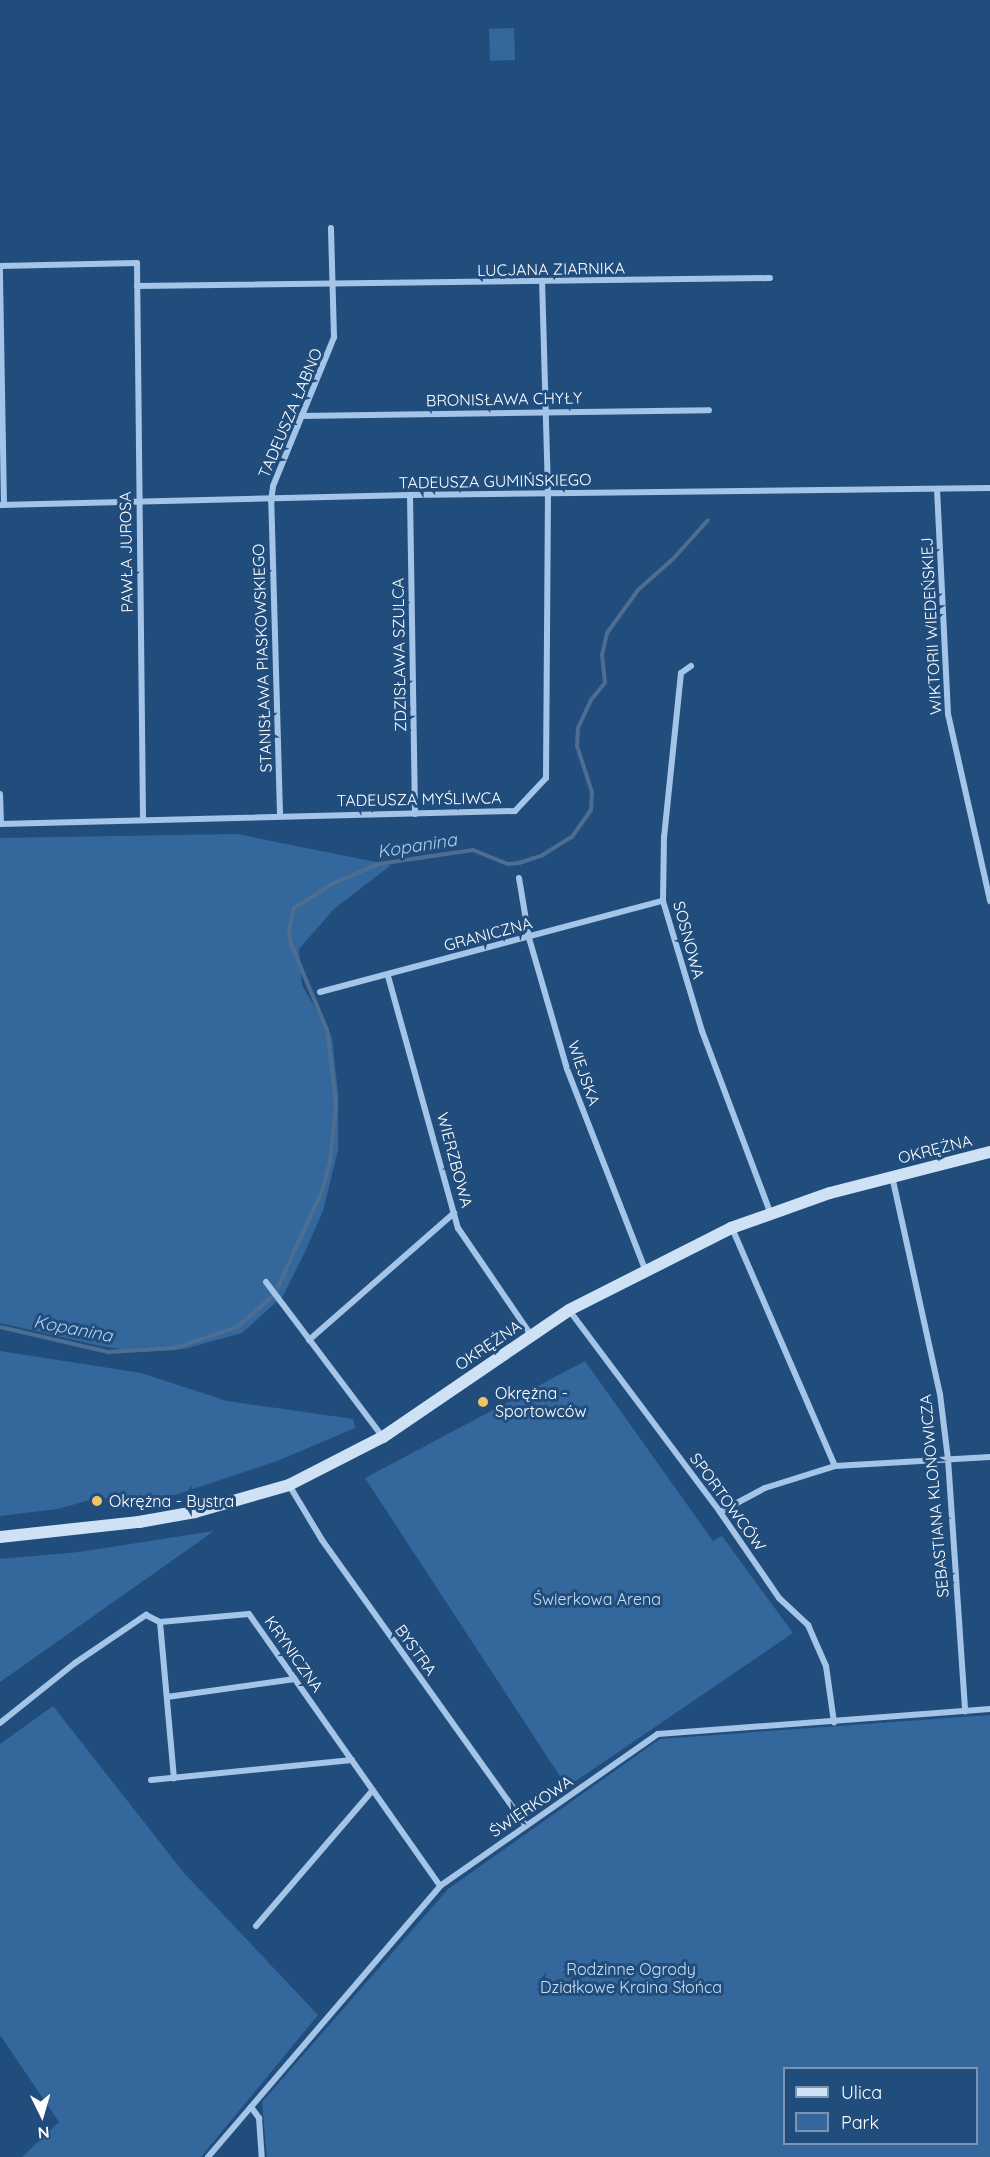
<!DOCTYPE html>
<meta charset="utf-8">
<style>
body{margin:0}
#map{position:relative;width:990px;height:2157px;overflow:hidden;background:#214d7d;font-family:Quicksand,sans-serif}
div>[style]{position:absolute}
.green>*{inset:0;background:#34679b;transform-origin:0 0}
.stream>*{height:4px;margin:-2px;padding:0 2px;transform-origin:2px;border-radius:2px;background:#4d6e91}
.street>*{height:6px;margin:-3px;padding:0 3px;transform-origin:3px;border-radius:3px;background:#a4c5e7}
.secondary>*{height:12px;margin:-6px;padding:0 6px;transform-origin:6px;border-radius:6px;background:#cee1f5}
.dots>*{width:16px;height:16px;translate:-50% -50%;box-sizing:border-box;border:3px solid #214d7d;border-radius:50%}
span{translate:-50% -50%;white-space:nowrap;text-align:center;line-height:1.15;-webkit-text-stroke:6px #214d7d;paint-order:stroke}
.street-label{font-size:16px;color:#fff}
.poi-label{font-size:16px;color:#fff}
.left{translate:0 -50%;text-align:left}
.park-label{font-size:16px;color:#c8def5}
.water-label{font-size:18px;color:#afcfee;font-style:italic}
.legend{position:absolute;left:783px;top:2067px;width:195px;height:78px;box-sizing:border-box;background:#214d7d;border:2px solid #7a94b1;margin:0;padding:8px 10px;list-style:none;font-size:18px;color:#fff}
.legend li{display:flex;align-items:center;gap:12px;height:30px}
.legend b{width:30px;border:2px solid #7a94b1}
.north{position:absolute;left:12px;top:2085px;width:60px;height:60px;-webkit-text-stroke:4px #214d7d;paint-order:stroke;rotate:175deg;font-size:16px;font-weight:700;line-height:24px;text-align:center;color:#fff}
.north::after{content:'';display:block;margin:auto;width:21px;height:27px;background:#fff;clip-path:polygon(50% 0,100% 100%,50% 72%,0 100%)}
</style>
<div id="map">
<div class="green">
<div style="left:514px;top:28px;width:32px;height:25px;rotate:88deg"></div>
<div style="clip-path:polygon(237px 834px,391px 865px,334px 909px,299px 949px,302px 985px,332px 1037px,338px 1093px,338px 1150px,323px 1211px,304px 1254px,283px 1296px,242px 1333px,184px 1349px,140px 1352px,101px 1346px,0 1323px,0 838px)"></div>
<div style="clip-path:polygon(0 1351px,141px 1373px,227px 1401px,353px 1419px,355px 1428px,277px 1461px,175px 1495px,93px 1499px,58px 1509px,0 1516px)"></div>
<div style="clip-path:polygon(585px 1361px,713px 1541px,722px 1536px,793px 1633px,567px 1787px,365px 1478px)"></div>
<div style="clip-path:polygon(214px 1531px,0 1682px,0 1559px,79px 1552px)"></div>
<div style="clip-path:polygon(53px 1706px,184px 1873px,318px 2015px,201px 2157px,22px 2157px,59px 2122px,0 2035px,0 1744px)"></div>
<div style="clip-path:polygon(evenodd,990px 1715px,990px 2157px,267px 2157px,262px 2102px,448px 1889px,660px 1739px,990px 1715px,784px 2068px,976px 2068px,976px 2144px,784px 2144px,784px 2068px)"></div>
</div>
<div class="stream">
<div style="left:278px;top:1287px;width:106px;rotate:-65.4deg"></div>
<div style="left:322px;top:1191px;width:30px;rotate:-75deg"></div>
<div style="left:330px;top:1162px;width:58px;rotate:-84.1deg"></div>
<div style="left:336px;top:1104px;width:75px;rotate:-96.9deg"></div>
<div style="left:327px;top:1030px;width:93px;rotate:-112.7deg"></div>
<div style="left:291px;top:944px;width:14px;rotate:-98deg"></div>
<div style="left:289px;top:930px;width:23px;rotate:-77deg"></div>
<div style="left:294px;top:908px;width:45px;rotate:-32.3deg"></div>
<div style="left:332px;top:884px;width:50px;rotate:-23.5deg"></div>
<div style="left:378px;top:864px;width:96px;rotate:-8.4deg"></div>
<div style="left:473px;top:850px;width:37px;rotate:22deg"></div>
<div style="left:507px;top:864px;width:12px;rotate:-5deg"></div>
<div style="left:519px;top:863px;width:23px;rotate:-18deg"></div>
<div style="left:541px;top:856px;width:36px;rotate:-32deg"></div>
<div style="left:572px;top:837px;width:33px;rotate:-55deg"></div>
<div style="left:591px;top:810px;width:18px;rotate:-87deg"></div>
<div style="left:592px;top:792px;width:48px;rotate:-108.1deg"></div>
<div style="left:577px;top:746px;width:18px;rotate:-87deg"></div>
<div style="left:578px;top:728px;width:31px;rotate:-65deg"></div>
<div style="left:591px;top:700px;width:22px;rotate:-51deg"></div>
<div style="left:605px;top:683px;width:28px;rotate:-96deg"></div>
<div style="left:602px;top:655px;width:23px;rotate:-77deg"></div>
<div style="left:607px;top:633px;width:53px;rotate:-54.2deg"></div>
<div style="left:638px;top:590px;width:47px;rotate:-41.5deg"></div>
<div style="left:673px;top:559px;width:52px;rotate:-48.1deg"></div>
<div style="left:0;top:1327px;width:111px;rotate:13deg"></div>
<div style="left:108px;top:1352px;width:67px;rotate:-3.4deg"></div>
<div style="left:175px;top:1348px;width:65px;rotate:-18.7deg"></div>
<div style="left:237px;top:1327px;width:45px;rotate:-40.5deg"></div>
</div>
<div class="street">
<div style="left:137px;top:286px;width:633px;rotate:-0.72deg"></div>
<div style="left:300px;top:416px;width:409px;rotate:-0.8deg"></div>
<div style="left:937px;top:489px;width:225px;rotate:87.2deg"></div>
<div style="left:948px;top:714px;width:192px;rotate:77.3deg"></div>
<div style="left:410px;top:495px;width:319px;rotate:89.1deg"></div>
<div style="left:0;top:505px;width:410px;rotate:-1.4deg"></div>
<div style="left:410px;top:495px;width:580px;rotate:-0.69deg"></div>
<div style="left:4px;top:505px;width:239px;rotate:-91deg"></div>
<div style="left:0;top:266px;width:137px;rotate:-1.3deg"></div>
<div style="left:137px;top:263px;width:554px;rotate:89.38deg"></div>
<div style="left:691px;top:666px;width:12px;rotate:145deg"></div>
<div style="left:681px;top:673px;width:165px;rotate:95.9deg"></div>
<div style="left:664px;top:837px;width:64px;rotate:90.9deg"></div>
<div style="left:663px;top:901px;width:136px;rotate:73.3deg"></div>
<div style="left:702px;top:1031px;width:193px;rotate:69.4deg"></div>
<div style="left:0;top:794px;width:30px;rotate:88deg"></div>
<div style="left:280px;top:814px;width:313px;rotate:-91.6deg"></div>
<div style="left:271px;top:501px;width:15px;rotate:-82deg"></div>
<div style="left:273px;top:486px;width:161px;rotate:-67.7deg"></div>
<div style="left:334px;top:337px;width:109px;rotate:-91.6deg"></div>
<div style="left:0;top:824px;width:515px;rotate:-1.45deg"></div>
<div style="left:515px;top:811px;width:45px;rotate:-46.8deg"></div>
<div style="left:546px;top:778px;width:285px;rotate:-89.6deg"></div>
<div style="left:548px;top:493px;width:210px;rotate:-91.6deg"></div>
<div style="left:519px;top:878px;width:61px;rotate:80.5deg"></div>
<div style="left:529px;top:938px;width:136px;rotate:73.8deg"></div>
<div style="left:567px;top:1069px;width:215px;rotate:68.7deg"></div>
<div style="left:388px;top:976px;width:262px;rotate:74.5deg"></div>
<div style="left:458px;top:1228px;width:130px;rotate:55.7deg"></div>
<div style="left:320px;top:992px;width:355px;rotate:-14.9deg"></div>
<div style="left:892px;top:1176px;width:223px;rotate:77.6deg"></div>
<div style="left:940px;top:1394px;width:65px;rotate:83deg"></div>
<div style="left:948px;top:1459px;width:253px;rotate:86.1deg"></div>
<div style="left:732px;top:1228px;width:259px;rotate:66.6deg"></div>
<div style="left:266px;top:1282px;width:194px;rotate:53deg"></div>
<div style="left:569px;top:1310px;width:252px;rotate:53.2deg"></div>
<div style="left:720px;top:1512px;width:104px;rotate:55.5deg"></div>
<div style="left:779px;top:1598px;width:40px;rotate:43deg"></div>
<div style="left:808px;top:1625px;width:45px;rotate:66.3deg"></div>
<div style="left:826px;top:1666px;width:57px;rotate:81.9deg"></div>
<div style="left:309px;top:1340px;width:193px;rotate:-41.2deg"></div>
<div style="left:289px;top:1485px;width:64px;rotate:59deg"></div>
<div style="left:322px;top:1540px;width:351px;rotate:54.5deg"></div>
<div style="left:720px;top:1512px;width:51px;rotate:-28.1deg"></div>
<div style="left:765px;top:1488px;width:73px;rotate:-17.4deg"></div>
<div style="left:835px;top:1466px;width:155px;rotate:-3.3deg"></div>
<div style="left:160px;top:1622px;width:157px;rotate:84.9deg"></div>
<div style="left:167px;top:1697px;width:129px;rotate:-8deg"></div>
<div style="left:0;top:1723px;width:96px;rotate:-38.7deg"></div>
<div style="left:75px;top:1663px;width:86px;rotate:-34.1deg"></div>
<div style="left:146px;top:1615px;width:16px;rotate:27deg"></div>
<div style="left:160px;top:1622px;width:89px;rotate:-5.1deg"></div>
<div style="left:249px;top:1614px;width:332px;rotate:54.9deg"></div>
<div style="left:151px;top:1780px;width:202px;rotate:-5.7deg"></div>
<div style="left:256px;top:1926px;width:179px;rotate:-49.3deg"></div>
<div style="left:251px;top:2107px;width:14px;rotate:54deg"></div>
<div style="left:259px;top:2118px;width:39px;rotate:86deg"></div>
<div style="left:208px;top:2157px;width:357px;rotate:-49.4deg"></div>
<div style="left:440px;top:1886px;width:266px;rotate:-34.9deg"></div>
<div style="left:658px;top:1734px;width:333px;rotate:-4.3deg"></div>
</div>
<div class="secondary">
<div style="left:0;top:1537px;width:140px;rotate:-6.2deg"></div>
<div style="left:139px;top:1522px;width:57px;rotate:-10.1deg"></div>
<div style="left:195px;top:1512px;width:98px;rotate:-16deg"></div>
<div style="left:289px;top:1485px;width:106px;rotate:-27.1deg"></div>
<div style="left:383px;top:1437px;width:225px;rotate:-34.3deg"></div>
<div style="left:569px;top:1310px;width:182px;rotate:-26.8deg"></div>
<div style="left:731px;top:1228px;width:105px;rotate:-19.5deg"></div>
<div style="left:830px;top:1193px;width:165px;rotate:-14.4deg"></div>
</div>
<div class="dots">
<div style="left:483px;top:1402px;background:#f3c466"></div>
<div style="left:97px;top:1501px;background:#f3c466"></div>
</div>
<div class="street-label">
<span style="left:551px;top:269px;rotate:-1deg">LUCJANA ZIARNIKA</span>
<span style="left:504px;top:399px;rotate:-1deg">BRONISŁAWA CHYŁY</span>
<span style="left:290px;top:413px;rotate:-67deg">TADEUSZA ŁABNO</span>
<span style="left:495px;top:481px;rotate:-1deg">TADEUSZA GUMIŃSKIEGO</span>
<span style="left:126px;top:552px;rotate:-91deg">PAWŁA JUROSA</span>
<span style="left:931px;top:626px;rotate:-93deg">WIKTORII WIEDEŃSKIEJ</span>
<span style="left:399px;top:655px;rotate:-91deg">ZDZISŁAWA SZULCA</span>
<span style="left:262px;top:658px;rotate:-92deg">STANISŁAWA PIASKOWSKIEGO</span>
<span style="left:419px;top:799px;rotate:-1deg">TADEUSZA MYŚLIWCA</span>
<span style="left:488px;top:934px;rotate:-15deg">GRANICZNA</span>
<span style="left:689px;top:940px;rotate:75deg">SOSNOWA</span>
<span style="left:584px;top:1073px;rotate:71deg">WIEJSKA</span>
<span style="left:935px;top:1149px;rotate:-14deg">OKRĘŻNA</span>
<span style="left:455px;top:1160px;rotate:75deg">WIERZBOWA</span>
<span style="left:488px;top:1345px;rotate:-34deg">OKRĘŻNA</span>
<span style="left:934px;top:1496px;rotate:-95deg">SEBASTIANA KLONOWICZA</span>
<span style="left:728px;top:1502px;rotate:54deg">SPORTOWCÓW</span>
<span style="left:416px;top:1650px;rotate:54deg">BYSTRA</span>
<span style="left:294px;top:1654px;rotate:55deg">KRYNICZNA</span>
<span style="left:531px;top:1806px;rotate:-34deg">ŚWIERKOWA</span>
</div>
<div class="poi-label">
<span class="left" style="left:495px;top:1402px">Okrężna -<br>Sportowców</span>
<span class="left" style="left:109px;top:1501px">Okrężna - Bystra</span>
</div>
<div class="park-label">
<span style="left:597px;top:1599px">Świerkowa Arena</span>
<span style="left:631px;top:1978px">Rodzinne Ogrody<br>Działkowe Kraina Słońca</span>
</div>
<div class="water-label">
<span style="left:417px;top:846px;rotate:-9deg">Kopanina</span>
<span style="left:73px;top:1329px;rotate:11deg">Kopanina</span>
</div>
<ul class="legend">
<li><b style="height:8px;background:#cee1f5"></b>Ulica</li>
<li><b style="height:16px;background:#34679b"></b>Park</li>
</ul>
<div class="north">N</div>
</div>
